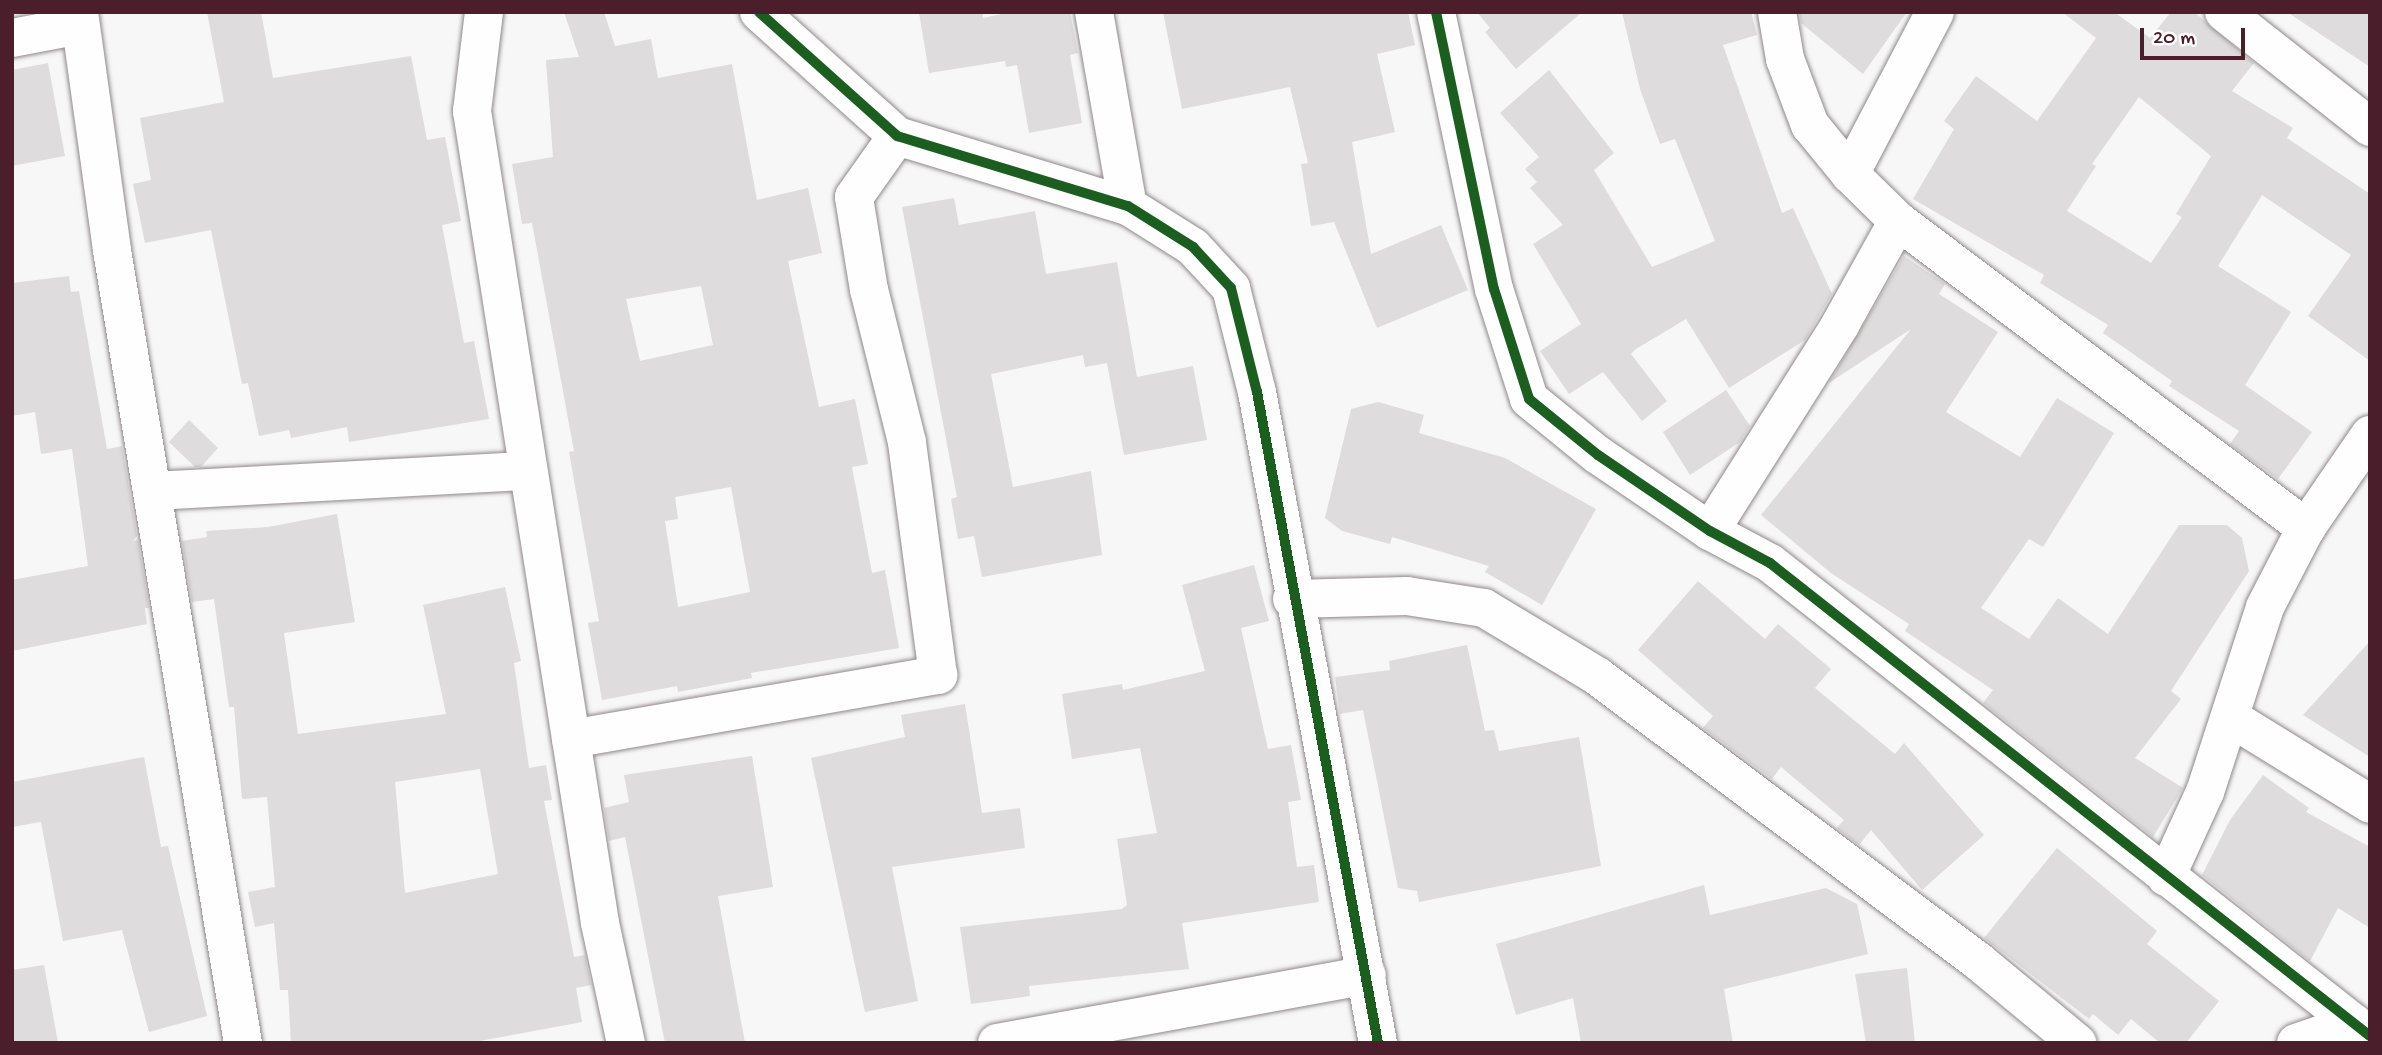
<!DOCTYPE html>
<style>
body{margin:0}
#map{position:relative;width:2382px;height:1055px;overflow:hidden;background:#f7f7f7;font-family:"Gochi Hand",sans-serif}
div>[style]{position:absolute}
.building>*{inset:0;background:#dedcdc}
.roads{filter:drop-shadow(0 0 2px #90888a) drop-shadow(0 0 2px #90888a)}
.minor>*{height:38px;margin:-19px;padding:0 19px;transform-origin:19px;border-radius:19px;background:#fefefe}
.cycleway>*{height:10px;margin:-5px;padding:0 5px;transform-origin:5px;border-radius:5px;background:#1b5e20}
span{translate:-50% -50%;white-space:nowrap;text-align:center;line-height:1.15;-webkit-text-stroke:7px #fff;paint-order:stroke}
.frame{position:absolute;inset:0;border:14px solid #4a1f2b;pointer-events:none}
.scale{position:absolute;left:2140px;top:28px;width:105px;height:32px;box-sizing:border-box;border:4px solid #4a1f2b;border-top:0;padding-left:9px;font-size:21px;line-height:24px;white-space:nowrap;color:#4a1f2b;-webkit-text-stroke:5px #fff;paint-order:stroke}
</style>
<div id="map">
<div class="building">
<div style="clip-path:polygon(207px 12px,261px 12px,273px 78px,411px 56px,427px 140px,445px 137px,461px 221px,442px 225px,464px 343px,474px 341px,489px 419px,349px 442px,347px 427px,291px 438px,289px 430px,259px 436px,248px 383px,242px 384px,211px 230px,145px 243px,133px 184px,151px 180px,140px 118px,224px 102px)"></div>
<div style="clip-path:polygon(evenodd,564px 12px,604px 12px,615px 46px,651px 39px,658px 78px,732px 64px,757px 200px,808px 188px,822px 253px,788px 261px,819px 407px,855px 399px,868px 464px,852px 467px,872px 573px,885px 570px,899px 648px,751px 673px,752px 678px,678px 692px,677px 686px,602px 700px,588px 623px,599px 621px,569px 452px,574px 451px,532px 223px,522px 224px,512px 164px,553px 157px,546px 60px,579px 57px,564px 12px,701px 286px,713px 345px,640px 361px,626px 299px,701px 286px,564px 12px,731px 487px,750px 592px,678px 607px,665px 521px,678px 519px,675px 497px,731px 487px)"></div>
<div style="clip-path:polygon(919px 12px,983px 12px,983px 18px,1011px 12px,1070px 12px,1078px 53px,1070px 55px,1082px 123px,1029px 133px,1017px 65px,1006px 67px,1005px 61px,929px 73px)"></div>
<div style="clip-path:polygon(1163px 12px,1408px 12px,1415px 45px,1377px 54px,1395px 132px,1352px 142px,1371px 254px,1441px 225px,1468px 290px,1377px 328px,1334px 222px,1311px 226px,1301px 164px,1308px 163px,1290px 87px,1182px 109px)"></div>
<div style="clip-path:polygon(1477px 12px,1582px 12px,1516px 69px,1485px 32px,1490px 28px)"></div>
<div style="clip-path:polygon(1622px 12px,1751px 12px,1757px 35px,1723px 45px,1782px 213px,1793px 208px,1832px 294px,1805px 340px,1729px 388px,1686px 319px,1636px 349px,1631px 354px,1667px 401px,1642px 421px,1603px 372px,1569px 394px,1540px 351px,1581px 324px,1533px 244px,1563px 225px,1530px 188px,1537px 182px,1525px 169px,1539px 157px,1500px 113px,1549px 70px,1614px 153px,1594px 170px,1652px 267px,1715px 241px,1675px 139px,1660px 144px,1640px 89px)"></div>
<div style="clip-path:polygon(1799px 12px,1907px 12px,1863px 74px,1801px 23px)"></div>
<div style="clip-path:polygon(evenodd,2062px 12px,2114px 12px,2150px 38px,2171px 12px,2194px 12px,2254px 63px,2232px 91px,2293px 128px,2287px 138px,2370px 194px,2370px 361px,2308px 316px,2351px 255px,2262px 195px,2218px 266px,2291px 312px,2245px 385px,2312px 432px,2278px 479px,2230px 444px,2239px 431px,2169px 386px,2172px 381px,2103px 333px,2108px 325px,2040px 283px,2044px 275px,1913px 199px,1954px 129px,1944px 121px,1976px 76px,2037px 121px,2096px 38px,2062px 12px,2139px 97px,2211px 156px,2176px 214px,2182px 217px,2151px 263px,2067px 211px,2096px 166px,2092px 164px,2139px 97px)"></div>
<div style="clip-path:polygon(2287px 12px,2370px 12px,2370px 67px)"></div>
<div style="clip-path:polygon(48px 63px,65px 156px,12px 166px,12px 70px)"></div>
<div style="clip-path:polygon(954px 198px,959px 225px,1035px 211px,1046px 274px,1117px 262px,1137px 377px,1193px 366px,1207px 440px,1124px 455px,1107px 363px,1085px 367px,1083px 355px,991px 374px,1013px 487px,1091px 471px,1102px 555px,982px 577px,974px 536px,958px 539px,951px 499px,957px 497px,902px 207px)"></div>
<div style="clip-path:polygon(1904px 256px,1945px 284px,1939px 294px,1998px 332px,1946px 412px,2020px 457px,2057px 398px,2114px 433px,2043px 547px,2029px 539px,1981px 608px,2029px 639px,2058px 598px,2108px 634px,2179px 525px,2227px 525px,2242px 538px,2249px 571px,2171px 691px,2181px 699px,2135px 758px,2183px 788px,2153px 837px,1983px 703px,1993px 690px,1905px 631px,1909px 624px,1831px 573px,1761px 515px,1911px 329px,1829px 383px)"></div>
<div style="clip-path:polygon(69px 276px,71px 292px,79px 291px,107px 449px,122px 446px,137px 536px,133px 541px,138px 540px,149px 608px,145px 608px,147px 624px,12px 651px,12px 580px,88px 566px,72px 449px,41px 454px,35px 412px,12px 416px,12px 283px)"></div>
<div style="clip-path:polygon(1726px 390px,1750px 426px,1740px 442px,1690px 475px,1663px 432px)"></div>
<div style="clip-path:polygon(1378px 402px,1424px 415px,1419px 433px,1505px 458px,1596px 509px,1542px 605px,1485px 572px,1489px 566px,1392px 537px,1390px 544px,1342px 531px,1325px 518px,1351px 409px)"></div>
<div style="clip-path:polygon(189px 420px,218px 448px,201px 467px,195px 467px,169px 442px)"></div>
<div style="clip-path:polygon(evenodd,337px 514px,355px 622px,284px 633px,298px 734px,446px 714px,423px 605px,505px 587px,521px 661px,514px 663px,529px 768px,546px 765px,552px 800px,544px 801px,574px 957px,585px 955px,591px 985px,576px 988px,582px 1022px,469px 1043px,291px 1043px,288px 990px,280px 990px,274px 923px,255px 927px,248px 892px,275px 887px,267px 797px,242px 799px,234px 707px,229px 707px,214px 599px,192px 602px,182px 541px,207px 537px,206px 531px,268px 527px,337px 514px,480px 769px,498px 874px,405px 893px,395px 782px,480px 769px)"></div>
<div style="clip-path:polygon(1254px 565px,1269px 621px,1241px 628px,1268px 749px,1291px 745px,1301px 800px,1288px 802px,1297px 867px,1314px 865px,1319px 902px,1182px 923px,1189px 969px,1029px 986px,1030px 996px,971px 1004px,960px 927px,1122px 909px,1127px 905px,1117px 839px,1157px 833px,1140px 748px,1072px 759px,1062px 694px,1122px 684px,1123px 690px,1205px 671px,1182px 585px)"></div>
<div style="clip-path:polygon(1698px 581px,1765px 639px,1778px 624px,1831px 669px,1815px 688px,1895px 754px,1904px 743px,1984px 835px,1922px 890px,1871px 830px,1859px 845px,1837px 828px,1844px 820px,1781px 767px,1772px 779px,1703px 728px,1713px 716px,1638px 650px)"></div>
<div style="clip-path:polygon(2370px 641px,2370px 757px,2303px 715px)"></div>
<div style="clip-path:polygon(1467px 645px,1485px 731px,1494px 730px,1499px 751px,1579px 737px,1601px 866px,1419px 902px,1417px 891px,1398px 888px,1363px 710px,1340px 714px,1335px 677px,1390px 670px,1389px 661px)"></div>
<div style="clip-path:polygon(965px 704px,982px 813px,1020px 808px,1025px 848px,892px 867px,918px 1001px,865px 1012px,811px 758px,905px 737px,901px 715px)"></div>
<div style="clip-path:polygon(752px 756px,773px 887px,718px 896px,745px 1043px,665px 1043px,625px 837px,609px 841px,604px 808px,629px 802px,624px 775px)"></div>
<div style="clip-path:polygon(144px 757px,161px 847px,168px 846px,207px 1016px,149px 1032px,122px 930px,63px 941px,41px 822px,12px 827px,12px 782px)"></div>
<div style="clip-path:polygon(2263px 775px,2309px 808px,2306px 812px,2370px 847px,2370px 928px,2338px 908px,2310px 961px,2202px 875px,2230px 820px)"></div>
<div style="clip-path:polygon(2057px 848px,2157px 931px,2147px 944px,2219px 1001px,2186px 1043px,2160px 1043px,2131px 1019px,2118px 1035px,2093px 1014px,2089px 1019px,1984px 938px)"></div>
<div style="clip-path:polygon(1704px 885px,1710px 915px,1826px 888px,1857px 904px,1868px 954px,1724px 989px,1733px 1043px,1581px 1043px,1573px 998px,1516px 1015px,1496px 944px)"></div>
<div style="clip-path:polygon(44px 965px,58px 1043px,12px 1043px,12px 970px)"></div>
<div style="clip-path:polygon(1907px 968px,1915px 1043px,1866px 1043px,1855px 974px)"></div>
</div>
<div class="roads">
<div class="minor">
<div style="left:79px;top:12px;width:240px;rotate:82.1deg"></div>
<div style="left:112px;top:250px;width:804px;rotate:80.62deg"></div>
<div style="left:484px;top:12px;width:100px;rotate:96.9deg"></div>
<div style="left:472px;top:111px;width:822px;rotate:81.04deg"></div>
<div style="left:600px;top:923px;width:123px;rotate:77.8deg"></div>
<div style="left:759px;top:12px;width:186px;rotate:41.9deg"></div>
<div style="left:897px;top:136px;width:241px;rotate:16.9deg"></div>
<div style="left:1128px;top:206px;width:77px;rotate:32.2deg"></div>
<div style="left:1193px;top:247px;width:56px;rotate:47.2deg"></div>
<div style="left:1231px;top:288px;width:107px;rotate:76deg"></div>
<div style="left:1257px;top:392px;width:662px;rotate:79.47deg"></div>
<div style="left:1094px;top:12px;width:197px;rotate:80.1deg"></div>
<div style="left:1436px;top:12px;width:283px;rotate:78.2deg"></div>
<div style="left:1494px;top:289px;width:115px;rotate:72.3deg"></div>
<div style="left:1529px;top:399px;width:89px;rotate:39.1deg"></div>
<div style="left:1598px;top:455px;width:135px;rotate:34.2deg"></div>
<div style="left:1710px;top:531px;width:68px;rotate:28.1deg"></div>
<div style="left:1770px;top:563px;width:764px;rotate:38.25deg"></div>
<div style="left:1777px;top:12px;width:48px;rotate:80.3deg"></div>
<div style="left:1785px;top:59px;width:71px;rotate:69.3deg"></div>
<div style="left:1810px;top:125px;width:63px;rotate:50.8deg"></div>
<div style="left:1850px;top:174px;width:67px;rotate:44.4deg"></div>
<div style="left:1898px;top:221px;width:511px;rotate:36.96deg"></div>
<div style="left:2224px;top:12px;width:186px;rotate:38.2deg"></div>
<div style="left:12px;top:38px;width:69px;rotate:-10.8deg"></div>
<div style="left:1850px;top:174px;width:183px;rotate:-62.3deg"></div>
<div style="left:154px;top:491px;width:374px;rotate:-3.1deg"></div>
<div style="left:1710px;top:531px;width:244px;rotate:-57.7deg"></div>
<div style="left:1840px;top:325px;width:119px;rotate:-60.9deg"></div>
<div style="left:1292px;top:599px;width:115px;rotate:-1.5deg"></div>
<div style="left:1407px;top:596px;width:78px;rotate:8.9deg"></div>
<div style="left:1484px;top:608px;width:132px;rotate:31deg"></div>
<div style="left:1597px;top:676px;width:476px;rotate:36.8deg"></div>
<div style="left:1978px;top:961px;width:129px;rotate:39.6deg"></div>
<div style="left:2231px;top:718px;width:163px;rotate:31.7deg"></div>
<div style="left:571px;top:739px;width:373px;rotate:-9.9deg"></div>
<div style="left:938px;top:675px;width:235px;rotate:-97.6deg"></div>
<div style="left:907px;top:442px;width:157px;rotate:-104deg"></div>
<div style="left:869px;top:290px;width:94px;rotate:-99.2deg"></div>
<div style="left:854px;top:197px;width:75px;rotate:-54.8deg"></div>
<div style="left:2166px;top:877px;width:94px;rotate:-65.4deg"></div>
<div style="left:2205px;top:792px;width:194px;rotate:-72deg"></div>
<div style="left:2265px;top:607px;width:89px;rotate:-62.6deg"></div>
<div style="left:2306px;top:528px;width:113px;rotate:-55.5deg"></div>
<div style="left:997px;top:1043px;width:376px;rotate:-10.4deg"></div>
<div style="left:2296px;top:1043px;width:61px;rotate:-19deg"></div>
</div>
</div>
<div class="cycleway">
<div style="left:759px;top:12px;width:186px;rotate:41.9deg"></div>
<div style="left:897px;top:136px;width:241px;rotate:16.9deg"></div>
<div style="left:1128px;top:206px;width:77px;rotate:32.2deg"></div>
<div style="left:1193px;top:247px;width:56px;rotate:47.2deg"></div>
<div style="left:1231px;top:288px;width:107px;rotate:76deg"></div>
<div style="left:1257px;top:392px;width:662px;rotate:79.47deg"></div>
<div style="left:1436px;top:12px;width:283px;rotate:78.2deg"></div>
<div style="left:1494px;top:289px;width:115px;rotate:72.3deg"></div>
<div style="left:1529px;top:399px;width:89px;rotate:39.1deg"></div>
<div style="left:1598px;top:455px;width:135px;rotate:34.2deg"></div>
<div style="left:1710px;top:531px;width:68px;rotate:28.1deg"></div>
<div style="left:1770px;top:563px;width:764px;rotate:38.25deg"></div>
</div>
<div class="frame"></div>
<div class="scale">20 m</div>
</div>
